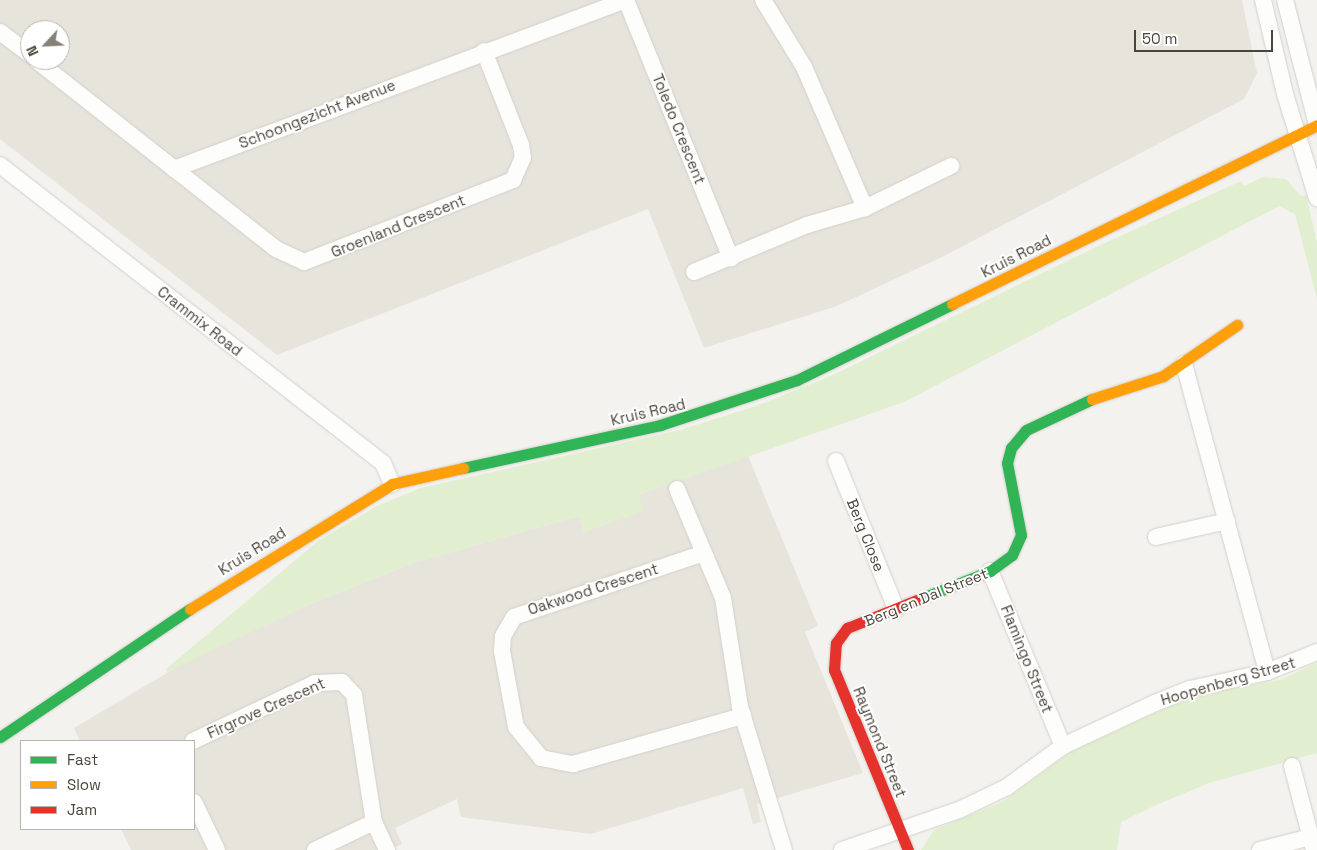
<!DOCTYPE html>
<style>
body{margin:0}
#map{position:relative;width:1317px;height:850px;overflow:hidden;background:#f4f2ee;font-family:"Space Grotesk",sans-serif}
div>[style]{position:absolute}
.residential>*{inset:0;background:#e7e4dc}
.green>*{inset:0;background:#e1eecf}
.roads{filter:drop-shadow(0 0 1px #d2d0cb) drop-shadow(0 0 1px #d2d0cb)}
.street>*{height:16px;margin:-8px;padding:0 8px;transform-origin:8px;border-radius:8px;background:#fdfdfc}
.fast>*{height:11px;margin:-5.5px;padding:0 5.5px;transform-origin:5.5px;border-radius:5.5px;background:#30b455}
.slow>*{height:11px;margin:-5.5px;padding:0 5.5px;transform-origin:5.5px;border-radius:5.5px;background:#ff9f0a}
.jam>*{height:11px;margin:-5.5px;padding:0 5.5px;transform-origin:5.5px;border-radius:5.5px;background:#e5322d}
span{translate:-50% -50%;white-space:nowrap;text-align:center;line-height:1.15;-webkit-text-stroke:4px #fff;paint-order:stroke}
.street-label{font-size:15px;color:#4b4439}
.legend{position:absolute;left:20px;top:740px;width:175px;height:90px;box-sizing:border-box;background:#fff;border:1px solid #b7b4b0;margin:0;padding:6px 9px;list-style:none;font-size:15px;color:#4b4439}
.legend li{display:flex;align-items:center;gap:10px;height:25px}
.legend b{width:25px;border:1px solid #b7b4b0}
.north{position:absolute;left:20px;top:20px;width:50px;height:50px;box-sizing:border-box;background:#fff;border:1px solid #b7b4b0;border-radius:50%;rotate:245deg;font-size:14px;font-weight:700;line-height:20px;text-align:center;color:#4b4439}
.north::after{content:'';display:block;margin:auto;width:18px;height:22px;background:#868178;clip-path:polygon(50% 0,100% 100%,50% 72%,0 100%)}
.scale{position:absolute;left:1134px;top:30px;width:139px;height:22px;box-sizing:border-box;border:2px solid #4b4439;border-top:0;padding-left:6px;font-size:15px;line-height:18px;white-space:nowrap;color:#4b4439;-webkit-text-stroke:4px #fff;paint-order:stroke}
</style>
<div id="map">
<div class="residential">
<div style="clip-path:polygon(evenodd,0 0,1242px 0,1257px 73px,1244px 99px,940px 258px,837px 306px,704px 348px,648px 209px,277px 355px,0 139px,0 0,30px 30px,60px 30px,60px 60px,30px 60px,30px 30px)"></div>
<div style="clip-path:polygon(748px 456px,818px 626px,805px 632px,863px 773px,757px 804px,761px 822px,753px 824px,743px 788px,591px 834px,461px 817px,457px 799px,395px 828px,402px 844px,389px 850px,131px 850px,121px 829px,194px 829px,194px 741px,80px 741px,74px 728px,182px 664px,308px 605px,416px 562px,579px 516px,584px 532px,643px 511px,638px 495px)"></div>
</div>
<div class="green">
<div style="clip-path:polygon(1263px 177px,1286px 179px,1301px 196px,1306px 195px,1317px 242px,1317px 299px,1295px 214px,1279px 206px,904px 402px,638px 495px,644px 511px,584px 532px,579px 516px,416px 562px,308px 605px,167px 672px,166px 669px,318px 541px,377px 506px,421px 488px,680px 430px,759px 405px,833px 375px,1094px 248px,1241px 181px,1244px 186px)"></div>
<div style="clip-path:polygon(1317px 663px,1317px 753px,1209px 783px,1154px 806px,1121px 822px,1117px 850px,921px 850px,934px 830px,1002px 802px,1071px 752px,1195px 695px,1280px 680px)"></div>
</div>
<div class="roads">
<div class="street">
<div style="left:626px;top:0;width:279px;rotate:67.9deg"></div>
<div style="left:763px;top:0;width:79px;rotate:58.5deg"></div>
<div style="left:804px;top:67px;width:154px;rotate:66.6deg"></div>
<div style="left:1263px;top:0;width:97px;rotate:76.8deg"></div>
<div style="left:1285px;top:94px;width:109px;rotate:72.9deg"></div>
<div style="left:1285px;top:0;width:129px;rotate:75.6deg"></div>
<div style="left:0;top:32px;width:38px;rotate:37deg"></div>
<div style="left:36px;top:60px;width:305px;rotate:38.2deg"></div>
<div style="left:276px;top:249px;width:31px;rotate:25deg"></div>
<div style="left:304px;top:262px;width:225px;rotate:-21.4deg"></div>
<div style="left:513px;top:180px;width:24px;rotate:-66deg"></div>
<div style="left:523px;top:158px;width:13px;rotate:-99deg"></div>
<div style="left:521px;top:145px;width:101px;rotate:-111.5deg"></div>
<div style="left:0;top:165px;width:485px;rotate:37.9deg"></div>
<div style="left:383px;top:463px;width:23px;rotate:67deg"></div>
<div style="left:174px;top:169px;width:483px;rotate:-20.5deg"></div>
<div style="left:694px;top:272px;width:122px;rotate:-22.6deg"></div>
<div style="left:807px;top:225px;width:60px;rotate:-16.3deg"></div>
<div style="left:865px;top:208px;width:96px;rotate:-26deg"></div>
<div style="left:1184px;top:364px;width:319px;rotate:74.9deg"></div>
<div style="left:836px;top:461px;width:160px;rotate:67.9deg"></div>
<div style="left:677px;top:489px;width:118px;rotate:67.1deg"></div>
<div style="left:723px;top:598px;width:110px;rotate:81.1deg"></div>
<div style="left:740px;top:707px;width:150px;rotate:72.9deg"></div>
<div style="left:1156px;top:537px;width:73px;rotate:-12.7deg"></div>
<div style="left:704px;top:553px;width:200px;rotate:161.4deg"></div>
<div style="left:514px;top:617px;width:22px;rotate:120deg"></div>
<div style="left:503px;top:636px;width:15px;rotate:94deg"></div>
<div style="left:502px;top:651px;width:77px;rotate:79.6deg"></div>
<div style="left:516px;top:727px;width:40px;rotate:51deg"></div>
<div style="left:541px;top:758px;width:33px;rotate:11deg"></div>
<div style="left:573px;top:764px;width:177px;rotate:-15.8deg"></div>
<div style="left:990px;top:571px;width:190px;rotate:67.4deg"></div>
<div style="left:193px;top:741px;width:135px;rotate:-25.4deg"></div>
<div style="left:315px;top:683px;width:27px;rotate:-2deg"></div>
<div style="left:342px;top:682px;width:18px;rotate:47deg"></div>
<div style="left:354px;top:695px;width:129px;rotate:81.1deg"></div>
<div style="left:374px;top:822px;width:31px;rotate:65deg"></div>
<div style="left:1292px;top:766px;width:87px;rotate:75.3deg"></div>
<div style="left:194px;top:802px;width:53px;rotate:64.4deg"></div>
<div style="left:315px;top:850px;width:65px;rotate:-25.4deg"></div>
<div style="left:842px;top:850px;width:124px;rotate:-18.9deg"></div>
<div style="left:959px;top:810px;width:53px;rotate:-25.6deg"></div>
<div style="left:1007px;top:787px;width:69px;rotate:-36.2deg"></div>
<div style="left:1063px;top:746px;width:102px;rotate:-25.1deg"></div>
<div style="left:1155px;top:703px;width:38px;rotate:-22deg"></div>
<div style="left:1190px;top:689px;width:79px;rotate:-12.4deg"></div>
<div style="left:1267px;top:672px;width:54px;rotate:-21.8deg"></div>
<div style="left:1260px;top:850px;width:52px;rotate:-14.6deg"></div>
</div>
<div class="fast">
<div style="left:463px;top:468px;width:202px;rotate:-12.3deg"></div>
<div style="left:660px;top:425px;width:144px;rotate:-18.2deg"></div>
<div style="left:797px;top:380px;width:173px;rotate:-26.1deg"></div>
<div style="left:917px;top:600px;width:79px;rotate:-21.7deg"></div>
<div style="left:990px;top:571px;width:27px;rotate:-36deg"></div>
<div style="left:1012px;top:555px;width:22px;rotate:-66deg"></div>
<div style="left:1021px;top:535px;width:73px;rotate:-101deg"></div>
<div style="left:1007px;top:463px;width:16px;rotate:-75deg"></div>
<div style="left:1011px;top:448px;width:23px;rotate:-50deg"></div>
<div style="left:1026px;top:430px;width:73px;rotate:-25.2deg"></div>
<div style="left:0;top:737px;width:229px;rotate:-34deg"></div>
</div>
<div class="slow">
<div style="left:952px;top:304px;width:407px;rotate:-26.1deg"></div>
<div style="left:1092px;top:399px;width:75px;rotate:-17.9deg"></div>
<div style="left:1163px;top:376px;width:90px;rotate:-34.6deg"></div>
<div style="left:190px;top:609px;width:238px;rotate:-31.7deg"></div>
<div style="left:392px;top:484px;width:73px;rotate:-12.7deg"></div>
</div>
<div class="jam">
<div style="left:908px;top:850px;width:195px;rotate:-112.3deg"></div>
<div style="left:834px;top:670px;width:27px;rotate:-86deg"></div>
<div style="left:836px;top:643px;width:19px;rotate:-54deg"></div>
<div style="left:847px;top:628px;width:75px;rotate:-21.8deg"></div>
</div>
</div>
<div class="street-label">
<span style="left:317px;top:114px;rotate:-21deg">Schoongezicht Avenue</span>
<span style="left:679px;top:129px;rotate:68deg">Toledo Crescent</span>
<span style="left:398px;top:226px;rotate:-22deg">Groenland Crescent</span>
<span style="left:1016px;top:256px;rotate:-27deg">Kruis Road</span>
<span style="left:200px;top:321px;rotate:38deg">Crammix Road</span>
<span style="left:648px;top:412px;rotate:-13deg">Kruis Road</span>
<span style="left:866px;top:535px;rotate:68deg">Berg Close</span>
<span style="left:252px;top:551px;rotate:-32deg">Kruis Road</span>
<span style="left:593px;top:589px;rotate:-18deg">Oakwood Crescent</span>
<span style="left:926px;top:597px;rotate:-22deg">Berg en Dal Street</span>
<span style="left:1027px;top:659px;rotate:68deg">Flamingo Street</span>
<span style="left:1228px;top:681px;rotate:-16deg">Hoopenberg Street</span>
<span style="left:266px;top:708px;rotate:-24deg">Firgrove Crescent</span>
<span style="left:880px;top:742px;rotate:68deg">Raymond Street</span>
</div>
<ul class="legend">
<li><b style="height:6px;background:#30b455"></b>Fast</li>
<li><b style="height:6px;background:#ff9f0a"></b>Slow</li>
<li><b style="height:6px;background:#e5322d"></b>Jam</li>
</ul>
<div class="north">N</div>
<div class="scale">50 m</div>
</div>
